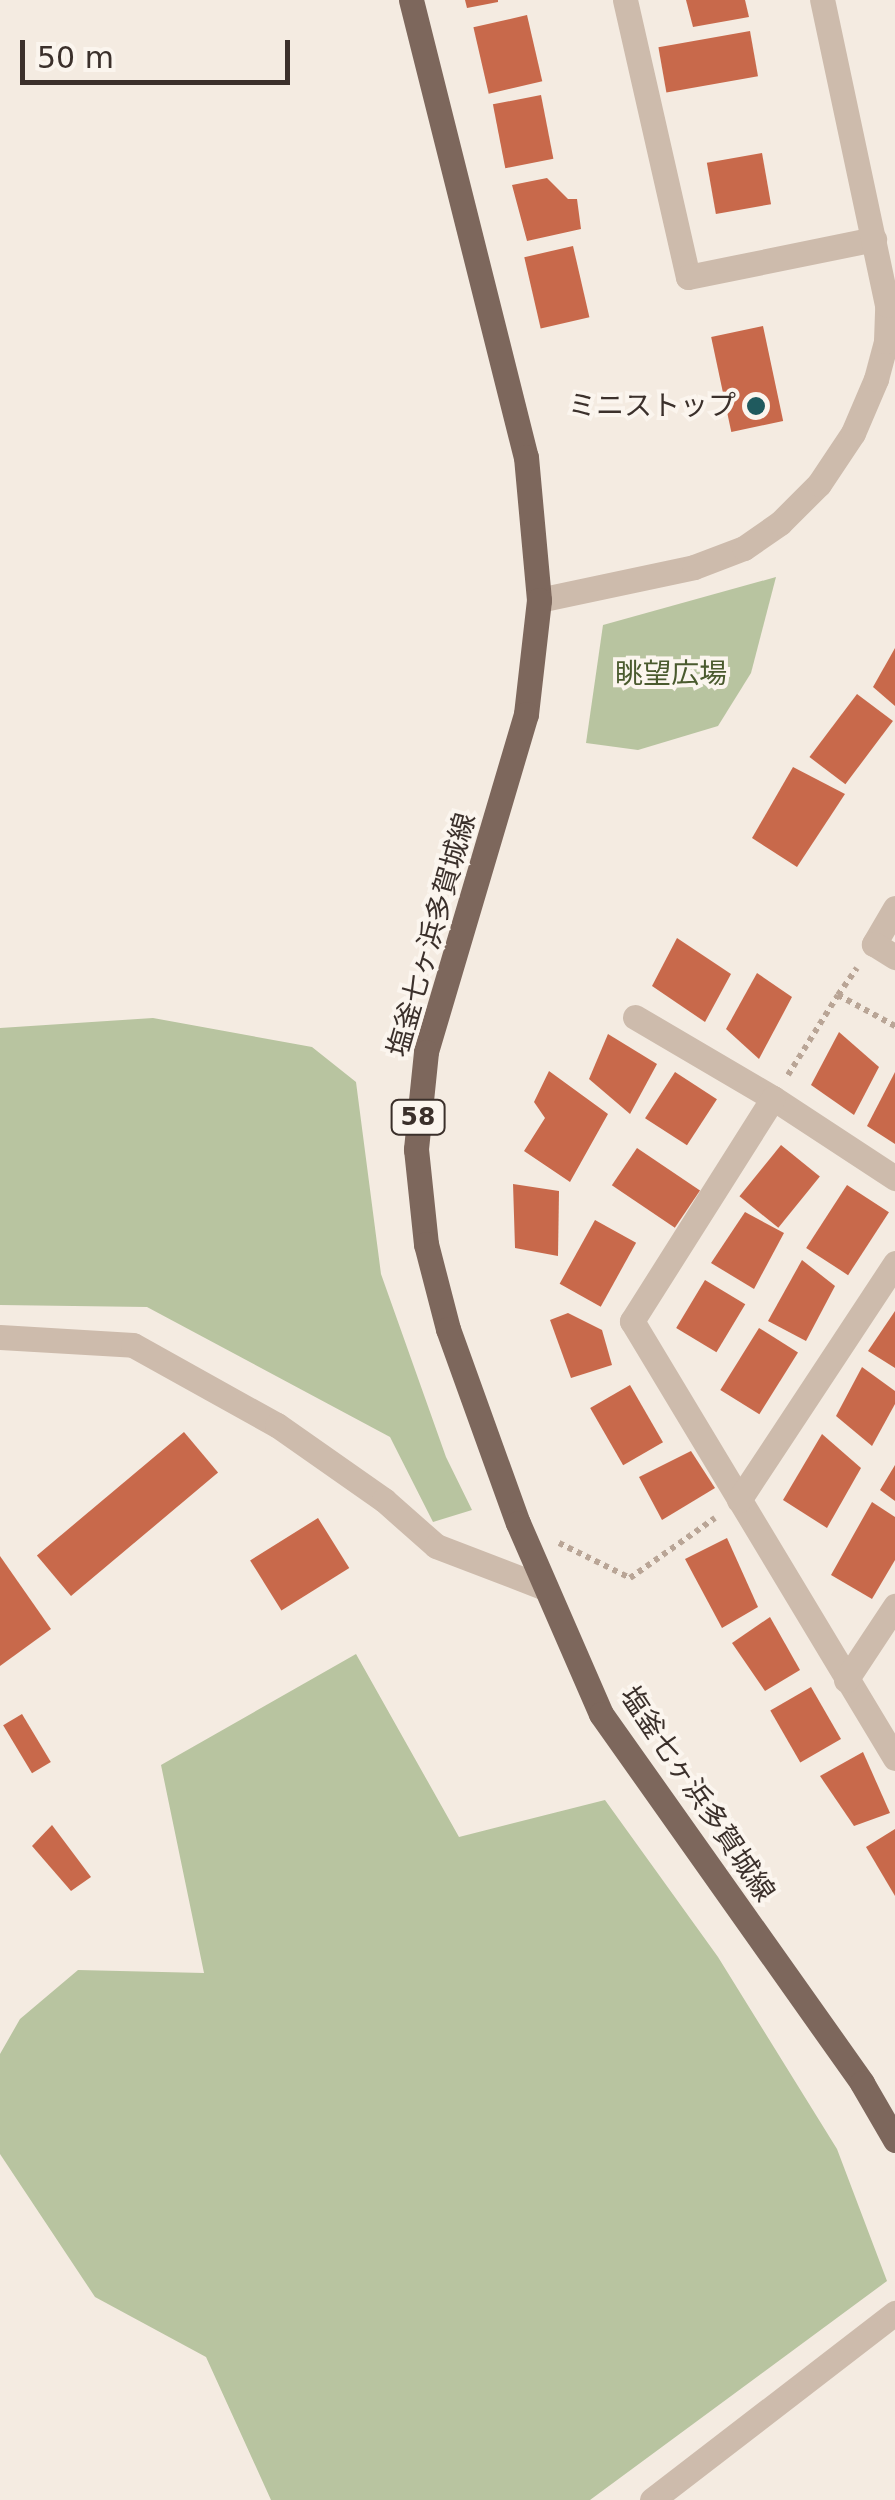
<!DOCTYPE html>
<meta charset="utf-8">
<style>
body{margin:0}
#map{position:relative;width:895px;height:2500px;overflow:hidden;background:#f4ebe1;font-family:"DejaVu Sans","Noto Sans JP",sans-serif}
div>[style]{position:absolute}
.green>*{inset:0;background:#b8c4a0}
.building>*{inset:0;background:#c8694b;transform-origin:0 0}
.path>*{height:6px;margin-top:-3px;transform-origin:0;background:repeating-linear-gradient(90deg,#b9a596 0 5px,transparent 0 10px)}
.minor>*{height:25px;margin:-12.5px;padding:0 12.5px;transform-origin:12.5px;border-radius:12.5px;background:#cdbbac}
.major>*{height:25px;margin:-12.5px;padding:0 12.5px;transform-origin:12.5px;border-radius:12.5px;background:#7d675c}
.dots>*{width:28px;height:28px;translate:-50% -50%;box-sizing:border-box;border:5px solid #fbf5ee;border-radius:50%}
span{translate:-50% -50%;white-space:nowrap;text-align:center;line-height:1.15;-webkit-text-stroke:8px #fbf5ee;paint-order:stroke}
.shield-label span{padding:2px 8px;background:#fbf5ee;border:2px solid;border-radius:8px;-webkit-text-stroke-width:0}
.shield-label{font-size:25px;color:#3b302b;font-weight:700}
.poi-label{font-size:28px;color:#3b302b}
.right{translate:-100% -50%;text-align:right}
.park-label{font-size:28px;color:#4a5a2e}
.street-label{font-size:28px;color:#3b302b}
.scale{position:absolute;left:20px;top:40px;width:270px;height:45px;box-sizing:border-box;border:5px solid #3b302b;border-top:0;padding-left:12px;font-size:30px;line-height:35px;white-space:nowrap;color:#3b302b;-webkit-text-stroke:8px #fbf5ee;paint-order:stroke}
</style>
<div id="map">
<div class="green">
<div style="clip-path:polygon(776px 577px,751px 673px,718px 726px,638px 750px,586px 743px,603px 625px)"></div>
<div style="clip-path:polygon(153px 1018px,312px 1047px,356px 1082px,381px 1274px,446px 1457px,472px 1510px,433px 1522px,390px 1437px,147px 1307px,0 1305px,0 1028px)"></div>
<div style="clip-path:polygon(356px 1654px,459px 1837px,605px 1800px,718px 1957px,837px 2149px,887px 2281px,590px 2500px,271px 2500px,206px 2357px,95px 2297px,0 2154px,0 2054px,20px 2019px,78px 1970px,204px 1973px,161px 1765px)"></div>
</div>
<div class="building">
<div style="clip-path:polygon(465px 0,498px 0,498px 2px,467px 8px)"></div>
<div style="clip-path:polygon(686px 0,745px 0,749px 17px,693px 27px)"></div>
<div style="left:527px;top:15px;width:68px;height:55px;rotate:77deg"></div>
<div style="left:750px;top:31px;width:46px;height:93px;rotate:80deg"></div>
<div style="left:541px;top:95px;width:65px;height:49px;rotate:79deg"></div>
<div style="left:762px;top:153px;width:52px;height:56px;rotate:80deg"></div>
<div style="clip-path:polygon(547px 178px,568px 199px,577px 199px,581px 229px,527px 241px,512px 185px)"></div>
<div style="left:573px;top:246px;width:73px;height:50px;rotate:77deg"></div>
<div style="left:763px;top:326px;width:97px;height:53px;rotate:78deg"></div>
<div style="clip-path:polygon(895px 648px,895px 706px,873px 687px)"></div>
<div style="left:857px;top:694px;width:45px;height:79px;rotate:37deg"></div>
<div style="clip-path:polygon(793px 767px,845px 794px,797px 867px,752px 838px)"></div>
<div style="clip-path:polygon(677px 938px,731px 974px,705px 1022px,652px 986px)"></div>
<div style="clip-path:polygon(757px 973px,792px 997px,759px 1059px,726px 1029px)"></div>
<div style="clip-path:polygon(839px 1032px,879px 1067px,854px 1115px,811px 1085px)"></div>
<div style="clip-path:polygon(608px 1034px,657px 1064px,630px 1114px,589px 1079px)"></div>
<div style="clip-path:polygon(549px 1071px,608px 1114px,570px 1182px,524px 1151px,545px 1118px,534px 1102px)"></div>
<div style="left:675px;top:1072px;width:50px;height:55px;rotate:33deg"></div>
<div style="clip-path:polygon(895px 1072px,895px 1144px,867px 1126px)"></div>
<div style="left:781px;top:1145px;width:50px;height:66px;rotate:39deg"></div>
<div style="left:637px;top:1148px;width:76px;height:45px;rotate:34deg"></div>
<div style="clip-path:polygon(513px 1184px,559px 1191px,558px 1256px,515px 1248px)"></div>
<div style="left:847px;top:1185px;width:50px;height:75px;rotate:33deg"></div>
<div style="clip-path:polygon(745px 1212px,784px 1233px,754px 1289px,711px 1263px)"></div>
<div style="left:595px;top:1220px;width:47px;height:73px;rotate:29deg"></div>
<div style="clip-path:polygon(802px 1260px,835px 1286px,806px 1341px,768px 1321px)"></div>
<div style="left:705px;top:1280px;width:47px;height:56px;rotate:31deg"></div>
<div style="clip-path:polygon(895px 1311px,895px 1368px,868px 1351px)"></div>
<div style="clip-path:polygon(568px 1313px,602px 1330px,612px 1365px,571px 1378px,550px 1320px)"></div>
<div style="left:759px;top:1328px;width:46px;height:73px;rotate:32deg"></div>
<div style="clip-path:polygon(862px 1367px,895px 1391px,895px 1404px,872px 1446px,836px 1416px)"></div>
<div style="left:630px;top:1385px;width:66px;height:46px;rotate:60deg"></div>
<div style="left:184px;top:1432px;width:53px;height:192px;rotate:50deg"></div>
<div style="clip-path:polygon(822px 1434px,861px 1468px,827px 1528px,783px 1500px)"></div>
<div style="clip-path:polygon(691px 1451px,715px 1488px,662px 1520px,639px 1477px)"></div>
<div style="clip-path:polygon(895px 1465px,895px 1501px,880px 1490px)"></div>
<div style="clip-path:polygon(872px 1502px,895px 1517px,895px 1560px,872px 1599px,831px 1575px)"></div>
<div style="left:318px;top:1518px;width:59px;height:80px;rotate:58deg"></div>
<div style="clip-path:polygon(727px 1538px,758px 1607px,722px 1628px,685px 1559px)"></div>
<div style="clip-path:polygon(0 1556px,51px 1629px,0 1666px)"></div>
<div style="clip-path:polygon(770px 1617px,800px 1670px,765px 1691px,732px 1643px)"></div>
<div style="left:811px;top:1687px;width:60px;height:47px;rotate:60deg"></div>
<div style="left:22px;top:1714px;width:56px;height:22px;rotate:59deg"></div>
<div style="clip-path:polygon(863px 1752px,890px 1813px,854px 1826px,820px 1776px)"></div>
<div style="clip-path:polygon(52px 1825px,91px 1877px,71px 1891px,32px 1846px)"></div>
<div style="clip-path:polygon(895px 1829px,895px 1896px,866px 1847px)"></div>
</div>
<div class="path">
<div style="left:838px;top:995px;width:33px;rotate:-55deg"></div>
<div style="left:788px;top:1075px;width:94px;rotate:-58deg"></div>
<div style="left:838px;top:995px;width:65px;rotate:28.5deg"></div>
<div style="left:559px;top:1543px;width:79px;rotate:26.2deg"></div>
<div style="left:630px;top:1578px;width:104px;rotate:-35.2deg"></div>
</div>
<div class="minor">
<div style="left:625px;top:0;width:284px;rotate:77.2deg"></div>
<div style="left:688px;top:277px;width:190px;rotate:-11.5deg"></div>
<div style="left:539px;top:600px;width:158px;rotate:-12deg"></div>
<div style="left:694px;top:567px;width:53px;rotate:-20.8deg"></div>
<div style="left:744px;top:548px;width:44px;rotate:-34.8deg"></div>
<div style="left:780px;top:523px;width:55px;rotate:-45deg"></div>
<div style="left:819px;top:484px;width:61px;rotate:-56.3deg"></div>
<div style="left:853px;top:433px;width:59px;rotate:-66.9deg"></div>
<div style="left:876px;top:379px;width:39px;rotate:-75deg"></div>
<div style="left:886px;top:341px;width:36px;rotate:-88deg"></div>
<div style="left:887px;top:305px;width:312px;rotate:-102deg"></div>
<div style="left:895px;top:908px;width:42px;rotate:120.3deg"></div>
<div style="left:874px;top:944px;width:25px;rotate:32deg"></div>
<div style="left:635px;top:1017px;width:160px;rotate:30.4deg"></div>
<div style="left:773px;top:1098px;width:146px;rotate:33.3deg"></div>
<div style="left:773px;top:1098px;width:264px;rotate:122.3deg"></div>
<div style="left:632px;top:1321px;width:510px;rotate:58.96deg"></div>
<div style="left:0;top:1337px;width:133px;rotate:3.4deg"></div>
<div style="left:133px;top:1345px;width:165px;rotate:29.1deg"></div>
<div style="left:277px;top:1425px;width:131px;rotate:35deg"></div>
<div style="left:384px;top:1500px;width:69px;rotate:41.5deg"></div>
<div style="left:436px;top:1546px;width:115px;rotate:21deg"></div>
<div style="left:739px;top:1500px;width:284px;rotate:-56.6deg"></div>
<div style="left:846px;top:1680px;width:89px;rotate:-56.5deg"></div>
<div style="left:652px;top:2500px;width:307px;rotate:-37.6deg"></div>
</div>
<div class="major">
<div style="left:411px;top:0;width:471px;rotate:75.9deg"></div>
<div style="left:526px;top:457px;width:144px;rotate:84.8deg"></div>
<div style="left:539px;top:600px;width:115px;rotate:96.5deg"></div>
<div style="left:526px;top:714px;width:352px;rotate:106.5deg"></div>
<div style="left:426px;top:1052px;width:98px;rotate:95.9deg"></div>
<div style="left:416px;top:1149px;width:96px;rotate:84deg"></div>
<div style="left:426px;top:1244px;width:88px;rotate:75.5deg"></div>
<div style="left:448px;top:1329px;width:206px;rotate:70.2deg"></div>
<div style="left:518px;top:1523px;width:208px;rotate:66.5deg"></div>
<div style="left:601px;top:1714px;width:452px;rotate:54.7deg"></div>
<div style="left:862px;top:2083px;width:66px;rotate:59.9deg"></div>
</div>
<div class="dots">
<div style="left:756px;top:406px;background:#1f5a5e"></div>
</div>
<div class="shield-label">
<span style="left:418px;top:1117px">58</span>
</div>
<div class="poi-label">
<span class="right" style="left:736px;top:406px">ミニストップ</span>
</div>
<div class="park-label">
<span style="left:671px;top:674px">眺望広場</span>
</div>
<div class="street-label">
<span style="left:432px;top:935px;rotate:-74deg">塩釜七ヶ浜多賀城線</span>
<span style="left:697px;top:1794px;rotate:56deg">塩釜七ヶ浜多賀城線</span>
</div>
<div class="scale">50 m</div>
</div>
